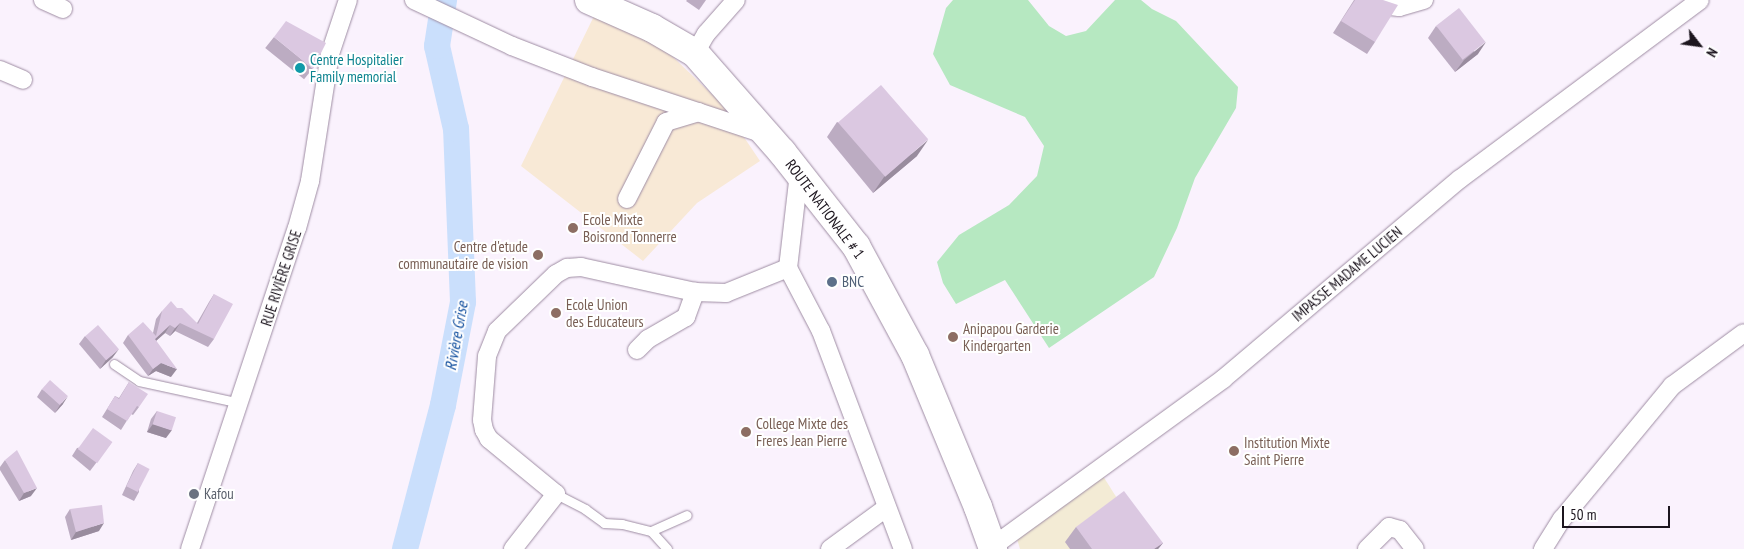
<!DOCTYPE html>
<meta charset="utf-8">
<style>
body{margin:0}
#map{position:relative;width:1744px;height:549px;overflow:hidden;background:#faf2fd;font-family:"PT Sans Narrow",sans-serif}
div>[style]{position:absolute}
.commercial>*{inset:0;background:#f8e9d6}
.industrial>*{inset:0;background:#f3ebd5}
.green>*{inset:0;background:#b6e8c1}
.river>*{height:26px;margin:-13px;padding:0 13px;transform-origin:13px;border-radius:13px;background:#cadffc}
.roads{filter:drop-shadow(0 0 1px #9e8ca3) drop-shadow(0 0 1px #9e8ca3)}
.service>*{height:9px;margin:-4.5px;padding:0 4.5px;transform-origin:4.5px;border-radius:4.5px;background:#fff}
.minor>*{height:18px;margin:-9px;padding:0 9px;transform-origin:9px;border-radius:9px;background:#fff}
.primary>*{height:28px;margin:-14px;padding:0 14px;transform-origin:14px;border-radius:14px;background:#fff}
.wall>*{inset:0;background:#bcacc2;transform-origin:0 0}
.shaded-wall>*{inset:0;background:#998c9e}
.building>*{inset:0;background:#dbc8e1;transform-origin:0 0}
.dots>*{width:14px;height:14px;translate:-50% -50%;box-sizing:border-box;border:2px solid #fff;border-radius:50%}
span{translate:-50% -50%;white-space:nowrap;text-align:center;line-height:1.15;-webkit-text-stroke:4px #fff;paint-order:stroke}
.culture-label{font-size:15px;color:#0d838f}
.left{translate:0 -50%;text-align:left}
.street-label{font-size:15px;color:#1c151e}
.education-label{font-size:15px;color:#785e54}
.right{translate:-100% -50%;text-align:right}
.service-label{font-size:15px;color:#4e5e75}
.worship-label{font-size:15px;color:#5b616d}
.water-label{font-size:16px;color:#0f4d9d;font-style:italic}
.north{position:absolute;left:1674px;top:20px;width:50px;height:50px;-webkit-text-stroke:4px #fff;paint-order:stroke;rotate:120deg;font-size:14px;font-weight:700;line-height:20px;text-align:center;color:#1c151e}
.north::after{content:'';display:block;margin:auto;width:18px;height:22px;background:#1c151e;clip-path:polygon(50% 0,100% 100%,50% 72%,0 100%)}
.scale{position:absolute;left:1562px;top:506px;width:108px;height:22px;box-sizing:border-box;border:2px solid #1c151e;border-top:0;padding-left:6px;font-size:15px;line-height:18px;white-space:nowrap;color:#1c151e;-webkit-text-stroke:4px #fff;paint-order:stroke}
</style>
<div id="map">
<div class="commercial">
<div style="clip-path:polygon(594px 16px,625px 25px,672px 56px,721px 103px,760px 161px,697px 203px,643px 261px,521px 166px)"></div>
</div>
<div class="industrial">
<div style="clip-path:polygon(1103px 476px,1149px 549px,1020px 549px,1017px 539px)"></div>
</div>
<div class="green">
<div style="clip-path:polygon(953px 0,1028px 0,1049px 26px,1066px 36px,1086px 31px,1115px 0,1141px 0,1152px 9px,1176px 21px,1238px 87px,1236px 108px,1195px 178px,1177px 228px,1154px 277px,1049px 348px,1005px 280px,956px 304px,943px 283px,937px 262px,959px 235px,1009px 205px,1037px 176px,1044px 146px,1025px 117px,950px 85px,933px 54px,946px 8px)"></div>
</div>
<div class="river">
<div style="left:405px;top:549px;width:149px;rotate:-75.2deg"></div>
<div style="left:443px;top:405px;width:105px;rotate:-79deg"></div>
<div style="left:463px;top:302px;width:173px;rotate:-92.3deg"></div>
<div style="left:456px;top:129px;width:85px;rotate:-102.9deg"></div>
<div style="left:437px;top:46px;width:47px;rotate:-81.3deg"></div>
</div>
<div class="roads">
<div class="service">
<div style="left:114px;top:364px;width:30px;rotate:34deg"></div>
<div style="left:139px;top:381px;width:103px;rotate:12.3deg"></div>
<div style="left:556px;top:494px;width:33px;rotate:27deg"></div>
<div style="left:585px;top:509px;width:24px;rotate:36deg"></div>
<div style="left:604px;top:523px;width:18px;rotate:3deg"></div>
<div style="left:622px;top:524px;width:30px;rotate:14deg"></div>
<div style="left:651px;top:531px;width:39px;rotate:-24deg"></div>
<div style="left:651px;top:531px;width:24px;rotate:48deg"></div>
</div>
<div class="minor">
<div style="left:43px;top:0;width:22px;rotate:24deg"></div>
<div style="left:414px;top:0;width:108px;rotate:25.1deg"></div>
<div style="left:512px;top:46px;width:86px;rotate:21.2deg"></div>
<div style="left:592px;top:77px;width:181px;rotate:18.3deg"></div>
<div style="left:1372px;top:0;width:11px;rotate:27deg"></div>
<div style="left:1382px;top:5px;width:17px;rotate:7deg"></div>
<div style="left:1399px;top:7px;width:26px;rotate:-16deg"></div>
<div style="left:695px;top:53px;width:22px;rotate:-60deg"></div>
<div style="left:706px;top:34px;width:45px;rotate:-48.6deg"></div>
<div style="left:0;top:70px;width:25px;rotate:23deg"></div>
<div style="left:799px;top:173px;width:96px;rotate:96.6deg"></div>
<div style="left:788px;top:268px;width:71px;rotate:62.4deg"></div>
<div style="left:821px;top:331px;width:233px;rotate:69.4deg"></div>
<div style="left:627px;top:199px;width:86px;rotate:-63.1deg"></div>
<div style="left:666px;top:122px;width:34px;rotate:-17deg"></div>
<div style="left:637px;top:350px;width:16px;rotate:-45deg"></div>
<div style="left:648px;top:339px;width:44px;rotate:-30.1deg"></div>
<div style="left:686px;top:317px;width:27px;rotate:-70deg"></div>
<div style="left:992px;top:547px;width:286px;rotate:-36deg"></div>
<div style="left:1223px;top:379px;width:310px;rotate:-40.2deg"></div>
<div style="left:1460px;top:179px;width:299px;rotate:-36.7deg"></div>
<div style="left:190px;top:549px;width:338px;rotate:-71.6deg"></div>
<div style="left:297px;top:228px;width:49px;rotate:-74.5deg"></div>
<div style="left:310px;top:181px;width:129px;rotate:-81.1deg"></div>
<div style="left:330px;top:54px;width:57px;rotate:-71.6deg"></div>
<div style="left:513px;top:549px;width:70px;rotate:-52deg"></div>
<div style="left:556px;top:494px;width:87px;rotate:-140.6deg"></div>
<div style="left:489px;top:439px;width:10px;rotate:-119deg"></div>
<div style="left:484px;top:430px;width:10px;rotate:-101deg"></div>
<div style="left:482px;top:420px;width:64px;rotate:-85.5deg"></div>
<div style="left:487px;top:356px;width:27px;rotate:-68deg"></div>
<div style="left:497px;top:331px;width:82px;rotate:-44deg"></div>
<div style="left:556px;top:274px;width:13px;rotate:-29deg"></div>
<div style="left:567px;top:268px;width:14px;rotate:-4deg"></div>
<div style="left:581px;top:267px;width:117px;rotate:12.4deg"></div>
<div style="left:695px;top:292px;width:31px;rotate:2deg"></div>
<div style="left:726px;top:293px;width:67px;rotate:-22deg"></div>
<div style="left:830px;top:549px;width:69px;rotate:-36.2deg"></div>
<div style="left:1367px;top:549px;width:31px;rotate:-45deg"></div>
<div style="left:1389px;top:527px;width:11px;rotate:15deg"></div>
<div style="left:1400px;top:530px;width:24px;rotate:52deg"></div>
<div style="left:1543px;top:549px;width:36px;rotate:-58deg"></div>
<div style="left:1562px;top:519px;width:173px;rotate:-50.4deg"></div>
<div style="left:1672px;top:386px;width:89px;rotate:-36.4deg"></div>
</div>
<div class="primary">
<div style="left:589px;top:0;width:69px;rotate:24deg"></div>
<div style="left:652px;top:28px;width:50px;rotate:30.2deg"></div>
<div style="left:695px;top:53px;width:132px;rotate:48.7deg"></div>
<div style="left:782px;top:152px;width:120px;rotate:51.8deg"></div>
<div style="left:856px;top:246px;width:124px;rotate:61.6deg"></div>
<div style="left:915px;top:355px;width:165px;rotate:67.5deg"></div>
<div style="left:978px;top:507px;width:45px;rotate:70.3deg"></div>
</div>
</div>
<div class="wall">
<div style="clip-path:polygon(687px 0,706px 0,699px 10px,686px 1px)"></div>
<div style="clip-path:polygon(1354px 0,1383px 0,1375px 42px,1367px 54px,1333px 33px)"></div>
<div style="clip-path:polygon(1436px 26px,1478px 54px,1455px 72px,1428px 38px)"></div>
<div style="left:274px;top:37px;width:50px;height:14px;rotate:39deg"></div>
<div style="clip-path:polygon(837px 122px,917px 156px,873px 193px,827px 137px)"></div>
<div style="clip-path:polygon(214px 294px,214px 339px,208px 347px,175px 331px,170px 336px,165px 333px,156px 341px,171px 377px,156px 371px,148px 376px,123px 343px,128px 335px,153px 333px,156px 319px,162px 311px,197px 323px,209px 302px)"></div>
<div style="clip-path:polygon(85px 336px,113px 357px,100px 369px,79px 344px)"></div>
<div style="clip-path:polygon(129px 382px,139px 407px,133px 415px,131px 414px,121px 430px,102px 417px,115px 396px,119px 398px)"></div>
<div style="clip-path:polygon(42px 389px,63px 404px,55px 413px,37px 397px)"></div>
<div style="clip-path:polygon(157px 411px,166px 438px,147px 432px,151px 419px)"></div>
<div style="clip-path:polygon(112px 442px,90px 471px,72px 456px,77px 448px)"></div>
<div style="clip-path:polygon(5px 460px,31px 496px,19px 501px,0 470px,0 467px)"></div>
<div style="clip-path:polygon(138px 463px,139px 492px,134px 501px,122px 495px,133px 471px)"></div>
<div style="clip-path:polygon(70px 509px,99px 531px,71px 540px,65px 517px)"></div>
<div style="clip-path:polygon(1076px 527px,1163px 543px,1158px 549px,1070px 549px,1065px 542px)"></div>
</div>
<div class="shaded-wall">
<div style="clip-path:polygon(1486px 42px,1478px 54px,1455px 72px,1464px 60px)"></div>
<div style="clip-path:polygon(928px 140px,917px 156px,873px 193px,884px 177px)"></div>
<div style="clip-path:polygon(180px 323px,175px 331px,170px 336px,175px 328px)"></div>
<div style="clip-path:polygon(170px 325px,165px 333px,149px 347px,155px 339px)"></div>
<div style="clip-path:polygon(119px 349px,113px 357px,100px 369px,106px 360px)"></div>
<div style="clip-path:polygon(161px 363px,177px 369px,171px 377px,156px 371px,148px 376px,153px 369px)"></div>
<div style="clip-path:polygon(68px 396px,63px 404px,55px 413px,60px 405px)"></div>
<div style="clip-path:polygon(153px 424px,172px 430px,166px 438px,147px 432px)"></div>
<div style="clip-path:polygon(37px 488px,31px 496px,19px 501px,24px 493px)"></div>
<div style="clip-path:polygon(104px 523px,99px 531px,71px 540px,76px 532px)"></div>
<div style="clip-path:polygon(1163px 543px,1158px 549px,1154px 549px)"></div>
</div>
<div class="building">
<div style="clip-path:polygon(1355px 0,1383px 0,1398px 5px,1375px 42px,1341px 21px)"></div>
<div style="left:1459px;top:8px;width:43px;height:29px;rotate:52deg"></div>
<div style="clip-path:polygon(286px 21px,326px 43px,313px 69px,274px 37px)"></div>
<div style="left:881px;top:85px;width:72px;height:57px;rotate:49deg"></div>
<div style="clip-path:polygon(214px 294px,233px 304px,214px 339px,180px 323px,175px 328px,170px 325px,155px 339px,177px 369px,161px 363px,153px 369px,128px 335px,143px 322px,156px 336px,162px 311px,171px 301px,177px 308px,182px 308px,198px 324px)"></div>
<div style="left:98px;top:325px;width:32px;height:17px;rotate:49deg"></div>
<div style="left:50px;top:380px;width:24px;height:12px;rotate:42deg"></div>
<div style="clip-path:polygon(129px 382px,148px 394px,139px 407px,137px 406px,127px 421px,107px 409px,115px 396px,119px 399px)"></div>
<div style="left:157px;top:411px;width:20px;height:14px;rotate:18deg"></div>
<div style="left:93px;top:428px;width:24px;height:26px;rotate:36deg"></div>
<div style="clip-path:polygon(17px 450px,37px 488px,24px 493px,5px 460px)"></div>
<div style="left:138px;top:463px;width:13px;height:26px;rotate:27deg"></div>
<div style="clip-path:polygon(1124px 491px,1163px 543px,1154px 549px,1092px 549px,1076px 527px)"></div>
<div style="clip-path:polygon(102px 505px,104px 523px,76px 532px,70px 509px)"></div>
</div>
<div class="dots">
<div style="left:300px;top:68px;background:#0f9aa8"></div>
<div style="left:573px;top:228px;background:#8d6e63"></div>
<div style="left:538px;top:255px;background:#8d6e63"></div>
<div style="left:832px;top:282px;background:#5c6f8a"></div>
<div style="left:556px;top:313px;background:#8d6e63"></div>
<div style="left:953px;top:337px;background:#8d6e63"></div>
<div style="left:746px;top:432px;background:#8d6e63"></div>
<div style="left:1234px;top:451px;background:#8d6e63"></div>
<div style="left:194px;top:494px;background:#6b7280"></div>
</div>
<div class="culture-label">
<span class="left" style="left:310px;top:68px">Centre Hospitalier<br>Family memorial</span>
</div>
<div class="street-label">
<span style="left:825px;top:209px;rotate:53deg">ROUTE NATIONALE # 1</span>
<span style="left:1347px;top:274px;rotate:-40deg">IMPASSE MADAME LUCIEN</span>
<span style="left:281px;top:278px;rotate:-72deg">RUE RIVIÈRE GRISE</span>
</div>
<div class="education-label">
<span class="left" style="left:583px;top:228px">Ecole Mixte<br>Boisrond Tonnerre</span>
<span class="right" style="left:528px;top:255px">Centre d'etude<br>communautaire de vision</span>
<span class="left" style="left:566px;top:313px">Ecole Union<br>des Educateurs</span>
<span class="left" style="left:963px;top:337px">Anipapou Garderie<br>Kindergarten</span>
<span class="left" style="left:756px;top:432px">College Mixte des<br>Freres Jean Pierre</span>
<span class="left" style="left:1244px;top:451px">Institution Mixte<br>Saint Pierre</span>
</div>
<div class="service-label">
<span class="left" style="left:842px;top:282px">BNC</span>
</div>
<div class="worship-label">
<span class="left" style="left:204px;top:494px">Kafou</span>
</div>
<div class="water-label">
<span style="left:456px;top:336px;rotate:-80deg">Rivière Grise</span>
</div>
<div class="north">N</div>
<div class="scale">50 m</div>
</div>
